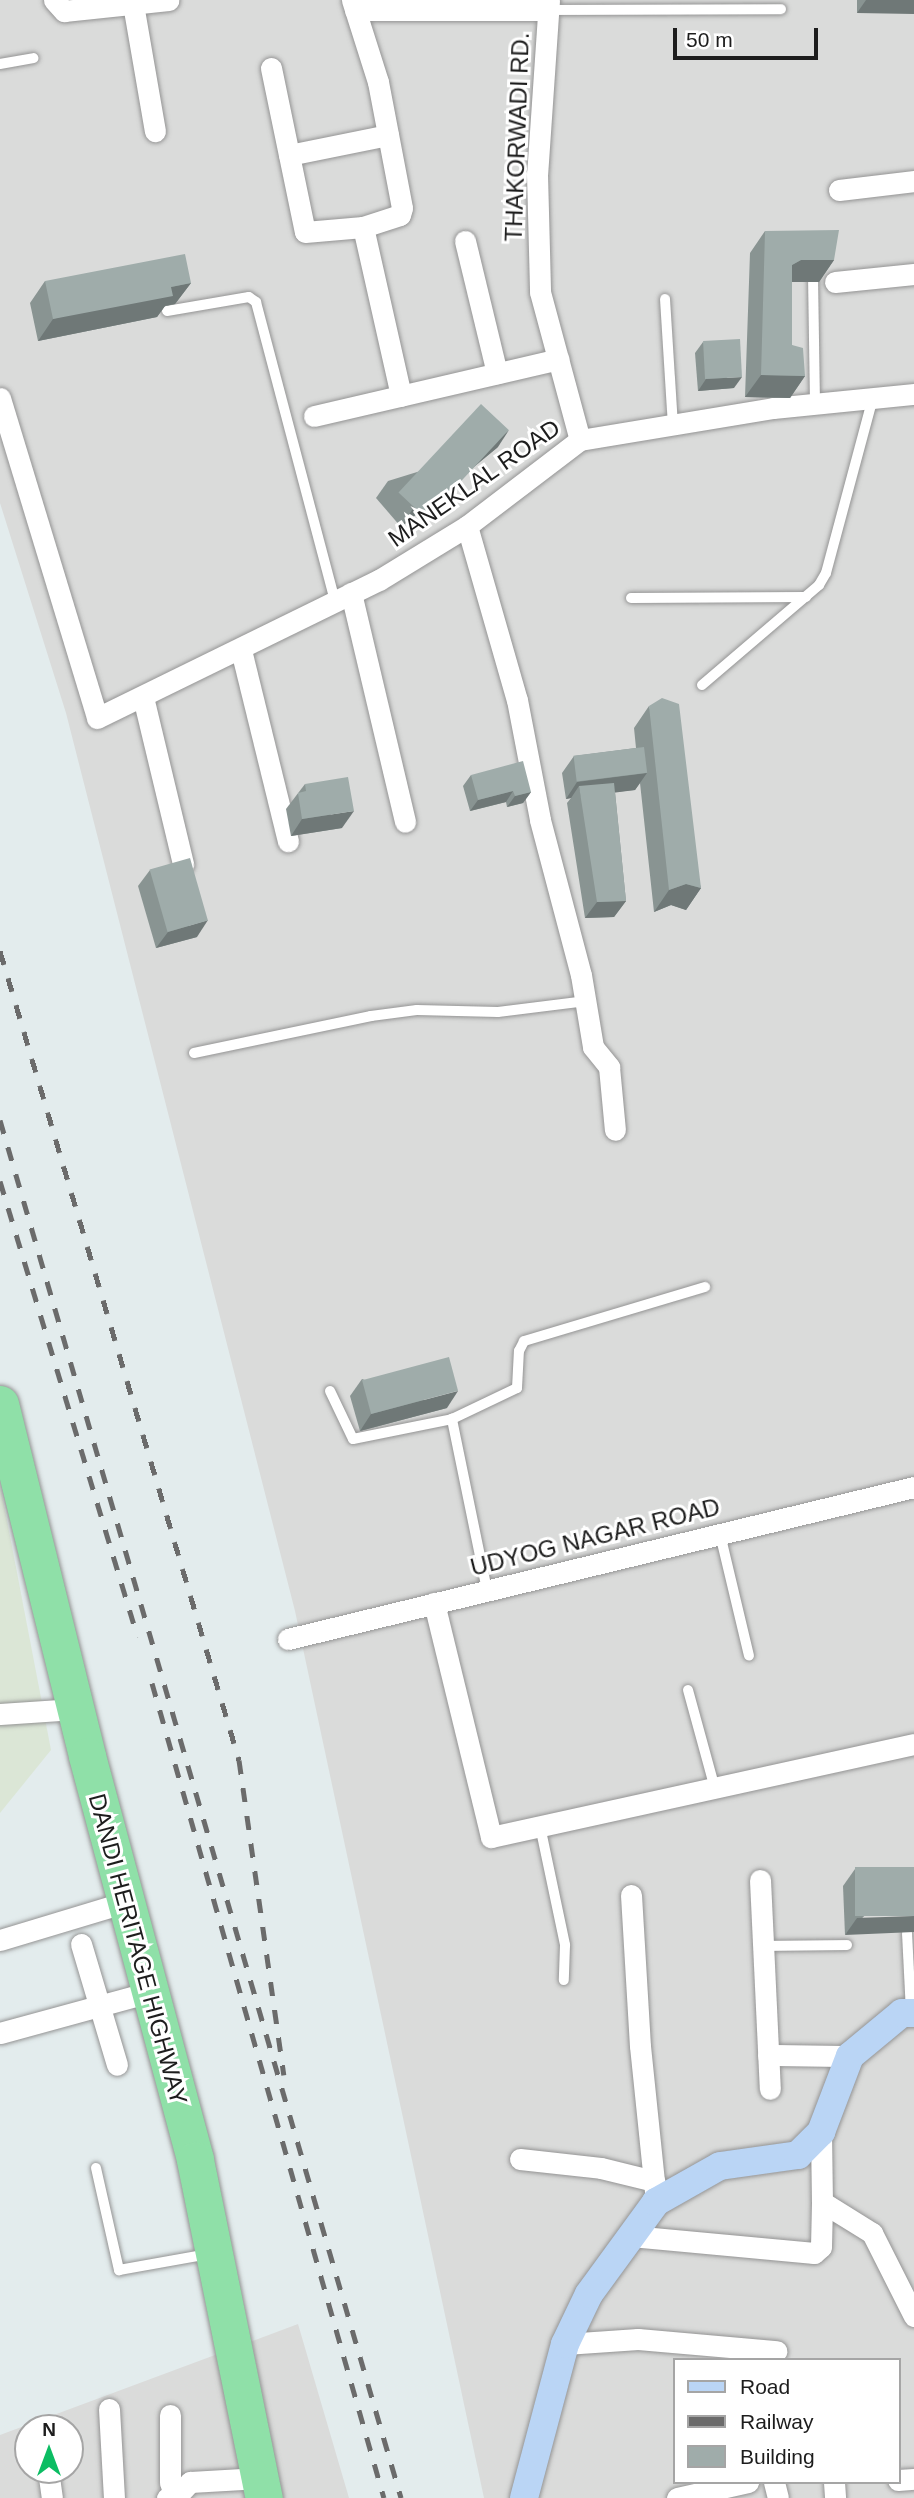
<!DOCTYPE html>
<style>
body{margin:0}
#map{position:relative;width:914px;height:2498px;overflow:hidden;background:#e3eced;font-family:Arial,sans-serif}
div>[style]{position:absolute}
.residential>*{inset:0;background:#dadbda}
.industrial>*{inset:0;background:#dbe6d6}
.roads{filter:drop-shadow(0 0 2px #949494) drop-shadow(0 0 2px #949494)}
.lane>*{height:10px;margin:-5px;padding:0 5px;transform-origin:5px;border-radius:5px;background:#fff}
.street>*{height:21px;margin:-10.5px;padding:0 10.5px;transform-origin:10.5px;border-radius:10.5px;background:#fff}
.secondary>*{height:28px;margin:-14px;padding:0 14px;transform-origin:14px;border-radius:14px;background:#bad5f5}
.highway>*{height:37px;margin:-18.5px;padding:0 18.5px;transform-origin:18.5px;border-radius:18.5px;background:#8fe0a8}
.rail>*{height:5px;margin-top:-2.5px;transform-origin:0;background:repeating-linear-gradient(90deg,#6b6b6b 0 14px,transparent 0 28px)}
.wall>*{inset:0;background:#899492}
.shaded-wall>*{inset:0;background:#6f7877}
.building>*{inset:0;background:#9facaa;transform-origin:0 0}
span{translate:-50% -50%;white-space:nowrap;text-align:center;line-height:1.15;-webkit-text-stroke:6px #fff;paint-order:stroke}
.street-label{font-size:24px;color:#1d1d1d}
.legend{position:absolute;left:673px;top:2358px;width:228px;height:126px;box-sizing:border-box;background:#fff;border:2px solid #a5a5a5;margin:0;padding:9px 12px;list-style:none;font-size:21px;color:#1d1d1d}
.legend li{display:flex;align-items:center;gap:14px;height:35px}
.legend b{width:35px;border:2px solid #a5a5a5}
.north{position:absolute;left:14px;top:2414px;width:70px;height:70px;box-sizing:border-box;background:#fff;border:2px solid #a5a5a5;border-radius:50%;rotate:0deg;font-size:19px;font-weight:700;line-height:28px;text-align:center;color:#1d1d1d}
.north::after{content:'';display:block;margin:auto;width:24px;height:32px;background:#0cbd63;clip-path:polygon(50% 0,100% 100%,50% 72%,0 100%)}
.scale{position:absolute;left:673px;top:28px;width:145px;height:32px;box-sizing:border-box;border:4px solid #1d1d1d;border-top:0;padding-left:9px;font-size:21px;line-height:24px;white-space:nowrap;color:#1d1d1d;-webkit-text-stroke:5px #fff;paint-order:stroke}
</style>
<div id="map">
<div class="residential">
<div style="clip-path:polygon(evenodd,0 0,914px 0,914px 2498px,484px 2498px,295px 1611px,66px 713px,0 503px,0 0,674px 2360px,898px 2360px,898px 2482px,674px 2482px,674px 2360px)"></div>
<div style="clip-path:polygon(evenodd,298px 2324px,349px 2498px,0 2498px,0 2435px,298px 2324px,28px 2428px,70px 2428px,70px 2470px,28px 2470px,28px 2428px)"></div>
</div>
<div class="industrial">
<div style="clip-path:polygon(0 1484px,51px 1750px,0 1813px)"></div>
</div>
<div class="roads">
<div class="lane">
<div style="left:548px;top:10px;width:233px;rotate:-0.2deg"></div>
<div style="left:0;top:64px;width:34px;rotate:-10deg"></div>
<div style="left:813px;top:276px;width:128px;rotate:89.1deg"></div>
<div style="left:665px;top:299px;width:126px;rotate:86.4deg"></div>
<div style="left:167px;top:311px;width:83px;rotate:-9.7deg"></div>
<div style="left:249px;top:297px;width:9px;rotate:36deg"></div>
<div style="left:256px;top:302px;width:310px;rotate:75.2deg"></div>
<div style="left:631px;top:598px;width:175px;rotate:-0.3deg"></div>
<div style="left:702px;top:685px;width:154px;rotate:-40.5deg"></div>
<div style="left:819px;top:585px;width:14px;rotate:-60deg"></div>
<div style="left:826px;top:573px;width:181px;rotate:-75deg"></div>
<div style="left:194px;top:1053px;width:181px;rotate:-11.8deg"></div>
<div style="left:371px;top:1016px;width:46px;rotate:-7.4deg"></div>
<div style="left:417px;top:1010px;width:81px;rotate:1.4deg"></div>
<div style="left:498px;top:1012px;width:89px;rotate:-7.1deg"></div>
<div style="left:330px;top:1391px;width:53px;rotate:64.4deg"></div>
<div style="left:353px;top:1439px;width:101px;rotate:-11.4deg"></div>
<div style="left:720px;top:1534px;width:125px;rotate:76.6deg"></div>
<div style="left:487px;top:1590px;width:175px;rotate:-101.6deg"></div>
<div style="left:452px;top:1419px;width:72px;rotate:-25.5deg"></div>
<div style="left:517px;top:1388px;width:37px;rotate:-87deg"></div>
<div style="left:519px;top:1351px;width:11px;rotate:-63deg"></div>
<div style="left:524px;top:1341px;width:189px;rotate:-16.6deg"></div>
<div style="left:688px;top:1690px;width:98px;rotate:74.7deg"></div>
<div style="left:540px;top:1826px;width:122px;rotate:78.1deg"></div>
<div style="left:565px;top:1945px;width:35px;rotate:92deg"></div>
<div style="left:907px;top:1933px;width:78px;rotate:87.1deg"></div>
<div style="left:763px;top:1946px;width:84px;rotate:-0.7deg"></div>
<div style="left:96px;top:2168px;width:105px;rotate:77.3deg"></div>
<div style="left:119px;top:2270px;width:91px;rotate:-10.1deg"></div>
</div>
<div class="street">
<div style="left:54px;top:0;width:15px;rotate:48deg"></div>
<div style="left:64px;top:11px;width:105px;rotate:-6deg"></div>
<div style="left:352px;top:0;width:86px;rotate:72.4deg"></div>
<div style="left:378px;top:82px;width:128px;rotate:79.2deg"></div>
<div style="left:402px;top:208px;width:7px;rotate:106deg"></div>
<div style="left:400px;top:215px;width:39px;rotate:162deg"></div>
<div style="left:363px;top:227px;width:173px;rotate:77.3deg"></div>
<div style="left:549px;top:0;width:174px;rotate:93.9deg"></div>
<div style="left:537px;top:174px;width:118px;rotate:88.5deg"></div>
<div style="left:540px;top:292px;width:153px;rotate:74.9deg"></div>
<div style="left:133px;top:4px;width:129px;rotate:80.2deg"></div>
<div style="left:355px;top:10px;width:193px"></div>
<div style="left:271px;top:68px;width:167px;rotate:78.3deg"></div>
<div style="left:305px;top:232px;width:58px;rotate:-4.9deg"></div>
<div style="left:289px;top:155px;width:101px;rotate:-11.4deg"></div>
<div style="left:839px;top:190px;width:76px;rotate:-6.8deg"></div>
<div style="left:465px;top:241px;width:136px;rotate:76.4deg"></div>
<div style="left:835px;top:282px;width:79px;rotate:-5.8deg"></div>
<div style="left:0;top:398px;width:334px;rotate:73.1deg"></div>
<div style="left:97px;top:718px;width:314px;rotate:-26.1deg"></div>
<div style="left:379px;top:580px;width:103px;rotate:-31.5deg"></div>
<div style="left:467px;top:526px;width:142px;rotate:-37.3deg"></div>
<div style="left:580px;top:440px;width:196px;rotate:-9.4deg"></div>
<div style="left:773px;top:408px;width:142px;rotate:-5.7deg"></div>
<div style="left:314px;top:416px;width:251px;rotate:-13.1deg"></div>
<div style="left:467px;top:526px;width:181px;rotate:74deg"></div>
<div style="left:517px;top:700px;width:122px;rotate:79.1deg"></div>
<div style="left:540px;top:820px;width:160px;rotate:75.2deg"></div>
<div style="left:581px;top:975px;width:73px;rotate:80.5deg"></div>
<div style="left:593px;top:1047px;width:26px;rotate:51deg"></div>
<div style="left:609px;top:1067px;width:63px;rotate:84.6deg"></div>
<div style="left:351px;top:593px;width:235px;rotate:76.7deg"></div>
<div style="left:241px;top:650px;width:197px;rotate:76.2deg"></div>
<div style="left:143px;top:697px;width:172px;rotate:76.5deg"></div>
<div style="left:434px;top:1603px;width:241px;rotate:76.3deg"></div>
<div style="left:491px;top:1837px;width:433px;rotate:-12.4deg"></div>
<div style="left:288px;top:1639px;width:644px;rotate:-13.65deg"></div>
<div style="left:0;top:1714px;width:75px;rotate:-3.8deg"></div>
<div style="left:760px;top:1880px;width:209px;rotate:87.3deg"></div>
<div style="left:631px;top:1895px;width:151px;rotate:86.6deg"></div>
<div style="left:640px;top:2046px;width:157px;rotate:84.1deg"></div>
<div style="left:0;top:1940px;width:132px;rotate:-16.8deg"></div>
<div style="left:81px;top:1944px;width:126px;rotate:73.4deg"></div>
<div style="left:0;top:2033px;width:156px;rotate:-15.3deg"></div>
<div style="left:768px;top:2055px;width:82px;rotate:0.7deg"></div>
<div style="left:821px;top:2132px;width:70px;rotate:89.2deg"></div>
<div style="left:822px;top:2202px;width:59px;rotate:31.8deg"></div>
<div style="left:872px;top:2233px;width:93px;rotate:63.2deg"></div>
<div style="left:520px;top:2159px;width:81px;rotate:6.3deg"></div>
<div style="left:601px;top:2168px;width:55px;rotate:13.8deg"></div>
<div style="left:631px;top:2236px;width:184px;rotate:5.3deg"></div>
<div style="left:814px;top:2253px;width:9px;rotate:-41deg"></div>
<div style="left:821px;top:2247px;width:45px;rotate:-88.7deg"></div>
<div style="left:565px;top:2344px;width:73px;rotate:-3.9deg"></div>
<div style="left:638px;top:2339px;width:139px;rotate:5deg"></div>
<div style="left:109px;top:2409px;width:89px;rotate:86.8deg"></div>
<div style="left:170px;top:2415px;width:67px;rotate:90deg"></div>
<div style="left:170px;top:2482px;width:17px;rotate:73deg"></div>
<div style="left:48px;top:2470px;width:28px;rotate:82deg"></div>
<div style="left:898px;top:2480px;width:16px;rotate:-4deg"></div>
<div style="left:774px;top:2482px;width:16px;rotate:76deg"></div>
<div style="left:834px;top:2482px;width:16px;rotate:86deg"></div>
<div style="left:167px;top:2498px;width:9px;rotate:-6deg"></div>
<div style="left:176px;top:2497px;width:21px;rotate:-47deg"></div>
<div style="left:190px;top:2482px;width:70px;rotate:-3.3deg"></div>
<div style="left:677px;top:2498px;width:73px;rotate:-12.7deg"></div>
</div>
<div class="secondary">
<div style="left:524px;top:2498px;width:159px;rotate:-75.1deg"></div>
<div style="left:565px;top:2344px;width:55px;rotate:-64.4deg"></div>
<div style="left:589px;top:2294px;width:114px;rotate:-53.9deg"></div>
<div style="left:656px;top:2202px;width:73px;rotate:-29.4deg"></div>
<div style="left:720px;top:2166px;width:79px;rotate:-8deg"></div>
<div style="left:798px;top:2155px;width:33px;rotate:-45deg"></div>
<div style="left:821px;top:2132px;width:81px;rotate:-69.1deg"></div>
<div style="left:850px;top:2056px;width:67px;rotate:-39.6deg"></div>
<div style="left:902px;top:2013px;width:12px"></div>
</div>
<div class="highway">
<div style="left:0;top:1404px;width:363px;rotate:76.1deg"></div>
<div style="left:87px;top:1756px;width:418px;rotate:75deg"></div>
<div style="left:195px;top:2160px;width:345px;rotate:78.5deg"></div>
</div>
</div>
<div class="rail">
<div style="left:0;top:951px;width:844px;rotate:73.54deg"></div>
<div style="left:239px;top:1760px;width:318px;rotate:81.9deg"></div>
<div style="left:0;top:1120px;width:1435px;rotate:73.77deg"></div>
<div style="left:0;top:1181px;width:476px;rotate:73.2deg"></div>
<div style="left:152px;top:1683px;width:847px;rotate:74.11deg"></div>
</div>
<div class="wall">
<div style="clip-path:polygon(857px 0,914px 0,857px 13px)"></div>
<div style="clip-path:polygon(765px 231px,834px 260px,819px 282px,792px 282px,792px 345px,805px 376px,790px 398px,745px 397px,750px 253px)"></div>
<div style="clip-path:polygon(45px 281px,191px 283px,175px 304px,165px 306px,157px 317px,38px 341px,30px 303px)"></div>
<div style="clip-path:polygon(703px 342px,734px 388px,698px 391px,695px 353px)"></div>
<div style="clip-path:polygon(498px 447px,401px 527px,376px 498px,388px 481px)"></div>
<div style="clip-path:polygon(649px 706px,701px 888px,686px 910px,671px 905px,654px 912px,640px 783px,635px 790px,615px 792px,626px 901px,614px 917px,585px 918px,567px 803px,571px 798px,566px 799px,562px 773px,574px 756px,636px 748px,634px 728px)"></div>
<div style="clip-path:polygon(471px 775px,531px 792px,523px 803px,507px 807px,506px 802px,470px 811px,463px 786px)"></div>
<div style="clip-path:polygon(305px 784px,342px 828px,291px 836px,286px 809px)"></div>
<div style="clip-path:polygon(150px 870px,197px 937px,156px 948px,138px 886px)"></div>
<div style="clip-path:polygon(362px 1379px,447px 1408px,360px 1431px,350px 1396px)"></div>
<div style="clip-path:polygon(914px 1867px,845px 1935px,843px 1886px,855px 1869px)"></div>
</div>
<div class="shaded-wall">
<div style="clip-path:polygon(866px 0,914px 0,914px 14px,857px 13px)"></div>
<div style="clip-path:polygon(801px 260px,834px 260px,819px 282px,786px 282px,792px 265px)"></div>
<div style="clip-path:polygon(191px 283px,175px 304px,165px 306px,157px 317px,38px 341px,53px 319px,171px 287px)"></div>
<div style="clip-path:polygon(761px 375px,805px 376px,790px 398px,745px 397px)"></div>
<div style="clip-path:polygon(742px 377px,734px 388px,698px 391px,706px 379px)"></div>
<div style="clip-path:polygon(509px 430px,498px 447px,401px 527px,412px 510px)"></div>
<div style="clip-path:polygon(647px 773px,635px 790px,581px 797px,579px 786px,571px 798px,566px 799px,577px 782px)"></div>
<div style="clip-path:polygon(513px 791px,506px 802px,470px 811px,478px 800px)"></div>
<div style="clip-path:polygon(531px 792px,523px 803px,507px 807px,515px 796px)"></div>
<div style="clip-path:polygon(354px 811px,342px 828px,291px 836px,302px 819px)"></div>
<div style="clip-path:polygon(686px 884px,701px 888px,686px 910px,671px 905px,654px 912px,669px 890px)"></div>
<div style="clip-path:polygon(626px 901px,614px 917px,585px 918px,597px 902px)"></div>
<div style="clip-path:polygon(208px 920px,197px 937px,156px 948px,168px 932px)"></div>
<div style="clip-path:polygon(458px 1391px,447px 1408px,360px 1431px,371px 1414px)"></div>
<div style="clip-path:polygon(914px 1916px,914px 1932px,845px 1935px,857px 1918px)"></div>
</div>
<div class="building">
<div style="clip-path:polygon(839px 230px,834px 260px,801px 260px,792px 265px,792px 345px,803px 348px,805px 376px,761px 375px,765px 231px)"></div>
<div style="clip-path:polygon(185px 254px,191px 283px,171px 287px,173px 296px,53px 319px,45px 281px)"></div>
<div style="left:740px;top:339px;width:38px;height:37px;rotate:87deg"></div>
<div style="left:481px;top:404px;width:38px;height:121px;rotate:43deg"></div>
<div style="clip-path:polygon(662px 698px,679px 704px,701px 888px,686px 884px,669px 890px,649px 706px)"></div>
<div style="left:644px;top:747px;width:26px;height:71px;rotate:83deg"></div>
<div style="clip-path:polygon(523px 761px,531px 792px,515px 796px,513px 791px,478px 800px,471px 775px)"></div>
<div style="clip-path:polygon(348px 777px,354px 811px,302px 819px,298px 793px,306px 791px,305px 784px)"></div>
<div style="clip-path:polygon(614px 783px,626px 901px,597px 902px,579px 786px)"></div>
<div style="left:190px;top:858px;width:65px;height:42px;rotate:74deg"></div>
<div style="left:449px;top:1357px;width:35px;height:90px;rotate:75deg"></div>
<div style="left:914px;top:1867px;width:49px;height:59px;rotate:90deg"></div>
</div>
<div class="street-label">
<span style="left:517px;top:137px;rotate:-88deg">THAKORWADI RD.</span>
<span style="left:474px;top:483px;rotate:-35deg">MANEKLAL ROAD</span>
<span style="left:595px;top:1537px;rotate:-14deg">UDYOG NAGAR ROAD</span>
<span style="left:138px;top:1949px;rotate:75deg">DANDI HERITAGE HIGHWAY</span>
</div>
<ul class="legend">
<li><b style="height:9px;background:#bad5f5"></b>Road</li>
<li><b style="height:9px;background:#6b6b6b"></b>Railway</li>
<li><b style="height:19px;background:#9facaa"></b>Building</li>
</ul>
<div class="north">N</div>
<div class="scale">50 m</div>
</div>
